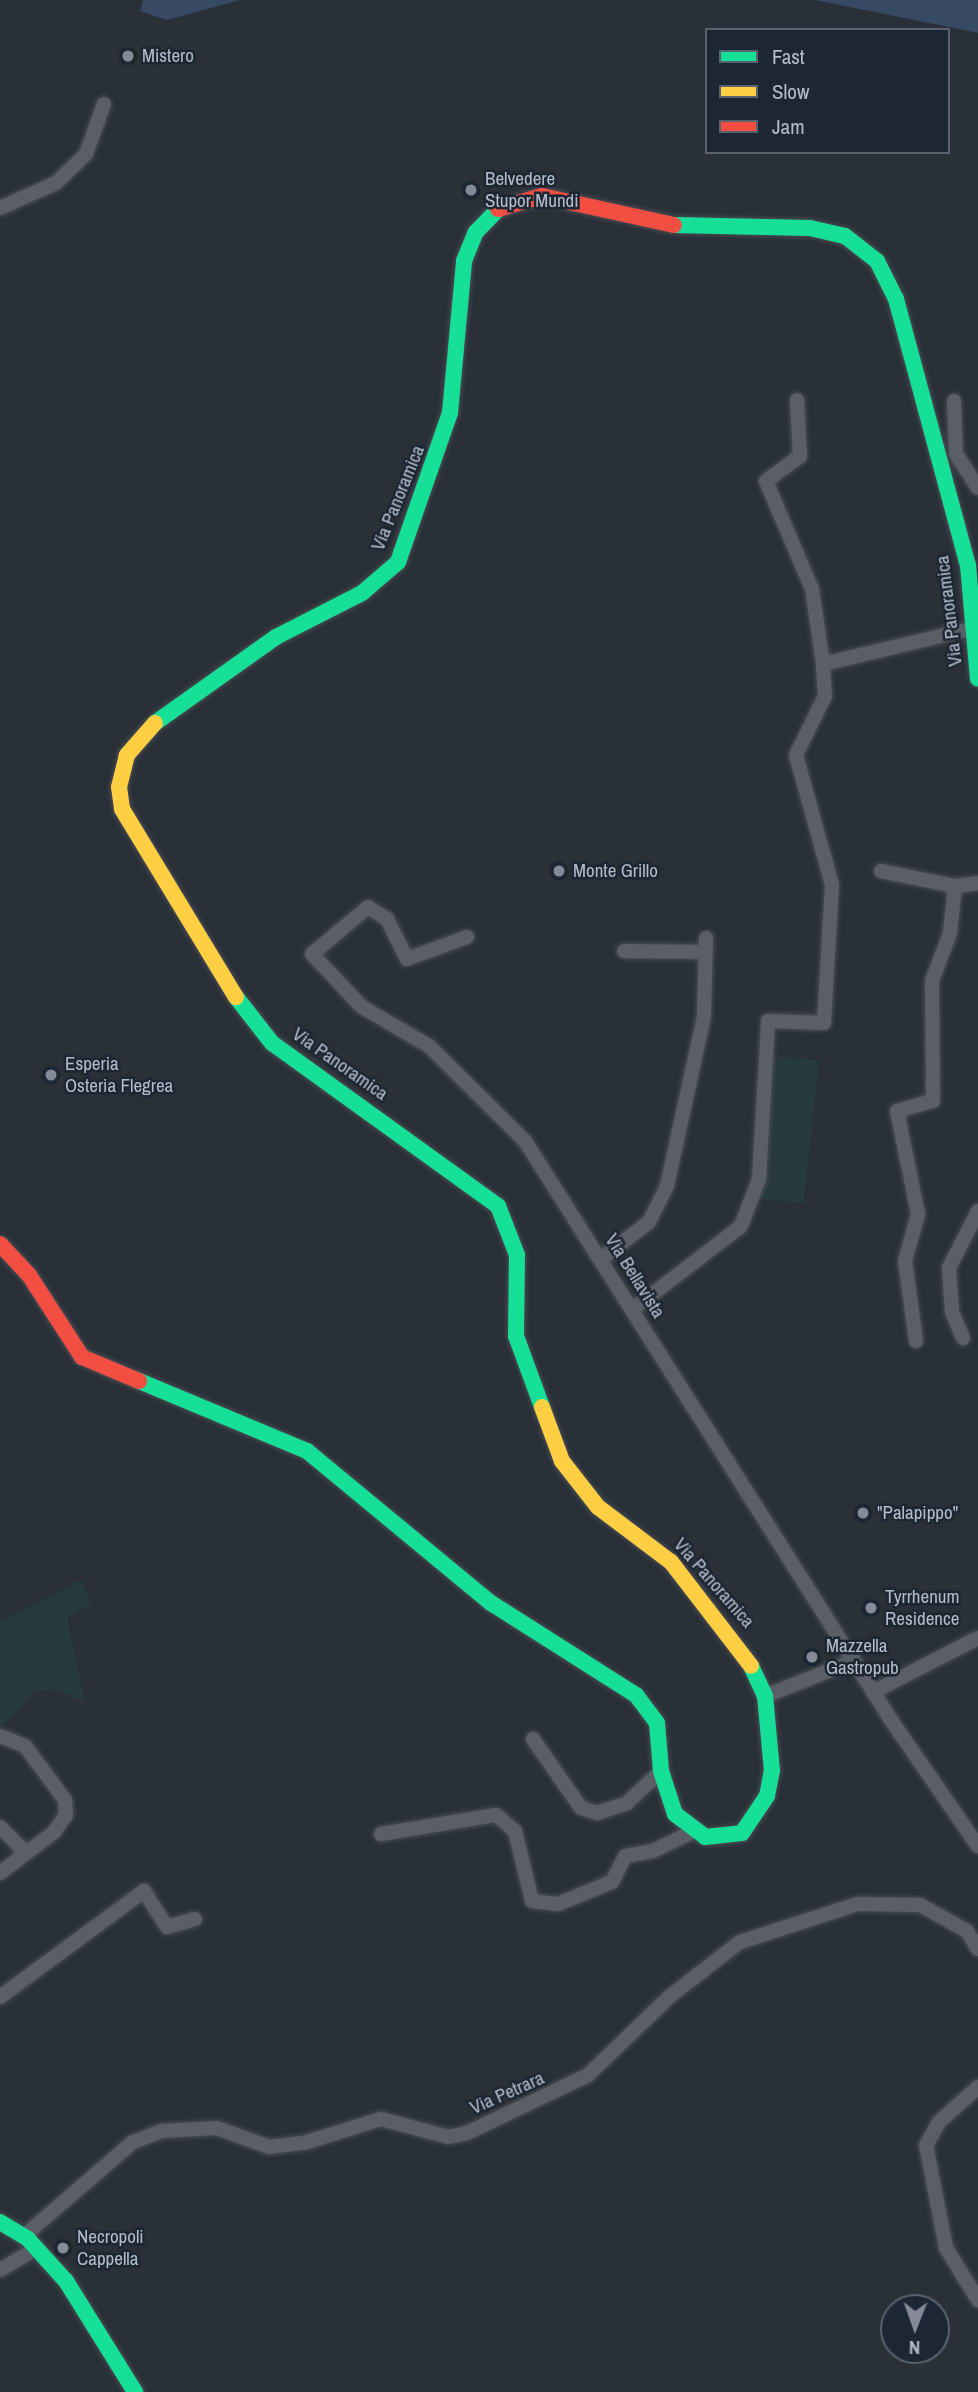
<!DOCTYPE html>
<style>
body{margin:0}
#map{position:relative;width:978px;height:2392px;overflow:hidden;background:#2a3038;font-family:"Archivo Narrow",sans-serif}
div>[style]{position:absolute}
.green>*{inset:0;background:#273a3e;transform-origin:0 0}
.water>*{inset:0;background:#384963}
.pier>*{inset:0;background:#2a3038}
.roads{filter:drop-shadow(0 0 2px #484c53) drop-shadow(0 0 2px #484c53)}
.street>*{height:14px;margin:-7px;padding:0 7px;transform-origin:7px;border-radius:7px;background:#5a5e66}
.fast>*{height:16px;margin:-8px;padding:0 8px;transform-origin:8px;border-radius:8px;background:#16e098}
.slow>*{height:16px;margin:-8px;padding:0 8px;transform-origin:8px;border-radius:8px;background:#ffcf43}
.jam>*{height:16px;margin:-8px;padding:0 8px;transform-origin:8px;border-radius:8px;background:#f24e42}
.dots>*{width:19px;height:19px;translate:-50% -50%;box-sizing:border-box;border:4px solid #1d2633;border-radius:50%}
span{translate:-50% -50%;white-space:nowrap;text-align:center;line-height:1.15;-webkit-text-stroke:5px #1d2633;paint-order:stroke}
.poi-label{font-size:19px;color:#b4bcc9}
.left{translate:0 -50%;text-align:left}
.street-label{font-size:19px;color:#b4bcc9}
.legend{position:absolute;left:705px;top:28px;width:245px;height:126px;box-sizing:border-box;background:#1d2633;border:2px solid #59626f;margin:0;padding:9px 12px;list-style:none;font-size:21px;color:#b4bcc9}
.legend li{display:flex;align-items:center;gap:14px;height:35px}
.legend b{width:35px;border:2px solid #59626f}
.north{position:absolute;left:880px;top:2294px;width:70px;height:70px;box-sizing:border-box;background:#1d2633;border:2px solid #59626f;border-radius:50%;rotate:181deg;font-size:19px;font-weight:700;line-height:28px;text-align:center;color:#b4bcc9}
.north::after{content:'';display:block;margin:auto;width:24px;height:32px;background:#848b96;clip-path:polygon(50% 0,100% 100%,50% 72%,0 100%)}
</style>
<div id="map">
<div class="green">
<div style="left:773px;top:1056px;width:46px;height:143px;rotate:6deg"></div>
<div style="clip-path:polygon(81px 1580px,92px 1603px,67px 1617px,85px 1703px,58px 1689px,34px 1691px,0 1729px,0 1622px)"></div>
</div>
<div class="water">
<div style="clip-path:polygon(143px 0,240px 0,167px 20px,140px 11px)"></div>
<div style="clip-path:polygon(815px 0,978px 0,978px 33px)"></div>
</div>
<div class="pier">
<div style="clip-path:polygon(812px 0,978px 33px,978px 37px,814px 3px)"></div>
</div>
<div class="roads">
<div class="street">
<div style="left:0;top:208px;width:61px;rotate:-24.1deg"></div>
<div style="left:56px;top:183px;width:42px;rotate:-44deg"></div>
<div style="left:86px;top:154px;width:53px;rotate:-70.2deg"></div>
<div style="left:954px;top:401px;width:53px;rotate:87.8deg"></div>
<div style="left:956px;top:454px;width:40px;rotate:57.1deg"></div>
<div style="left:823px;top:664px;width:155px;rotate:-13.4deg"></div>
<div style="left:881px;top:871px;width:76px;rotate:11.5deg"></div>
<div style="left:467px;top:937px;width:64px;rotate:159.9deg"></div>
<div style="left:407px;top:959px;width:45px;rotate:-116.6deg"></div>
<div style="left:387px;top:919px;width:22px;rotate:-148deg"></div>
<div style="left:368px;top:907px;width:73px;rotate:140deg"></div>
<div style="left:312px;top:954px;width:73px;rotate:46.7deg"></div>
<div style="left:362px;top:1007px;width:78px;rotate:30.2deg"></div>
<div style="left:429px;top:1046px;width:135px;rotate:44.7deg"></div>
<div style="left:525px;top:1141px;width:685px;rotate:57.7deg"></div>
<div style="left:891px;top:1720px;width:153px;rotate:55.4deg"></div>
<div style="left:624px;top:951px;width:81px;rotate:0.7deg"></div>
<div style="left:602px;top:1258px;width:59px;rotate:-37.5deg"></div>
<div style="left:649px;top:1222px;width:40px;rotate:-63.4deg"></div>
<div style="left:667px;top:1186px;width:174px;rotate:-77.7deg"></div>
<div style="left:704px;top:1016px;width:78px;rotate:-88.5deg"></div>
<div style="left:633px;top:1309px;width:136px;rotate:-37.5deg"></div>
<div style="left:741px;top:1226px;width:50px;rotate:-69deg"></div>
<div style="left:759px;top:1179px;width:158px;rotate:-86.7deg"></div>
<div style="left:768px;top:1021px;width:56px;rotate:2deg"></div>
<div style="left:824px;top:1023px;width:138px;rotate:-86.7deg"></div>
<div style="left:832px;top:885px;width:135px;rotate:-105.5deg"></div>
<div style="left:796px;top:755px;width:66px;rotate:-63.8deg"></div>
<div style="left:825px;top:696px;width:32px;rotate:-94deg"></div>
<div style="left:823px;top:664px;width:76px;rotate:-98.3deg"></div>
<div style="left:812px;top:589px;width:117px;rotate:-113.1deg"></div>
<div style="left:766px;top:481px;width:42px;rotate:-36.3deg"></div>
<div style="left:800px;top:456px;width:56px;rotate:-93.1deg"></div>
<div style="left:963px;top:1338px;width:28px;rotate:-113deg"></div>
<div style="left:952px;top:1312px;width:44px;rotate:-93.9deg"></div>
<div style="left:949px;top:1268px;width:64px;rotate:-63deg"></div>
<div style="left:916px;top:1341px;width:81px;rotate:-97.8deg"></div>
<div style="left:905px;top:1261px;width:49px;rotate:-74.5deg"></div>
<div style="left:918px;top:1214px;width:105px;rotate:-101.5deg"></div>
<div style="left:897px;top:1111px;width:37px;rotate:-16deg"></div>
<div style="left:933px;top:1101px;width:120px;rotate:-90.5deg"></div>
<div style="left:932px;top:981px;width:51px;rotate:-69.4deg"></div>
<div style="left:950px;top:933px;width:47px;rotate:-83.9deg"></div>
<div style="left:955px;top:886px;width:23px;rotate:-7deg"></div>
<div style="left:873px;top:1692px;width:118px;rotate:-27.2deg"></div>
<div style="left:765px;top:1696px;width:96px;rotate:-21.5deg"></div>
<div style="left:0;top:1736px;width:27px;rotate:22deg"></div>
<div style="left:25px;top:1746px;width:67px;rotate:53.5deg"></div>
<div style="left:65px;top:1800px;width:15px;rotate:86deg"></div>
<div style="left:66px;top:1815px;width:21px;rotate:125deg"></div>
<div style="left:54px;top:1832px;width:68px;rotate:142.8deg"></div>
<div style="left:533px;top:1739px;width:84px;rotate:55.2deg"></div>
<div style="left:581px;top:1808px;width:17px;rotate:17deg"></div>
<div style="left:597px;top:1813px;width:32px;rotate:-18deg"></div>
<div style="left:627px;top:1803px;width:47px;rotate:-43.3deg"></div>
<div style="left:0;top:1827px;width:37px;rotate:45deg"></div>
<div style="left:381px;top:1834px;width:117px;rotate:-9.4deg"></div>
<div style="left:496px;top:1815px;width:25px;rotate:40deg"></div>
<div style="left:515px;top:1831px;width:72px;rotate:76.3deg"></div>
<div style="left:532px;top:1901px;width:26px;rotate:7deg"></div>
<div style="left:558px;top:1904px;width:58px;rotate:-22.2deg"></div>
<div style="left:612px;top:1882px;width:29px;rotate:-63deg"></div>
<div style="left:625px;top:1856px;width:28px;rotate:-10deg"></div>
<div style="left:653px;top:1851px;width:46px;rotate:-26deg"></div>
<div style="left:0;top:1997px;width:179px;rotate:-36.4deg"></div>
<div style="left:144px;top:1891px;width:43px;rotate:57.4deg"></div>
<div style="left:167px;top:1927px;width:29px;rotate:-16deg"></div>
<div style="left:978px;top:2087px;width:52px;rotate:138.1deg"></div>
<div style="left:939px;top:2122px;width:26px;rotate:119deg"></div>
<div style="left:926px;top:2145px;width:105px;rotate:79deg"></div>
<div style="left:946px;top:2248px;width:61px;rotate:58.4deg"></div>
<div style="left:24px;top:2236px;width:144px;rotate:-40.8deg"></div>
<div style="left:133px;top:2142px;width:30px;rotate:-21deg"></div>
<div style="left:161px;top:2131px;width:56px;rotate:-3.1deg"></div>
<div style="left:217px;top:2128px;width:55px;rotate:20.1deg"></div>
<div style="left:269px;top:2147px;width:38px;rotate:-7deg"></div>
<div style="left:307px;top:2142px;width:77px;rotate:-17.3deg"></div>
<div style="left:381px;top:2119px;width:69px;rotate:15deg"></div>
<div style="left:448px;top:2137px;width:19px;rotate:-12deg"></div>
<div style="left:467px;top:2133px;width:134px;rotate:-25.6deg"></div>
<div style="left:588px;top:2075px;width:112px;rotate:-43.9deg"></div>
<div style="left:669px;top:1997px;width:90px;rotate:-37.8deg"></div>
<div style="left:740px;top:1942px;width:124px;rotate:-17.9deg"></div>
<div style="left:858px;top:1904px;width:62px;rotate:0.9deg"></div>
<div style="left:920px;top:1905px;width:54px;rotate:29deg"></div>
<div style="left:967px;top:1931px;width:21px;rotate:59deg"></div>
<div style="left:0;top:2270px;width:43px;rotate:-30.7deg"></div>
</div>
<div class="fast">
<div style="left:674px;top:225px;width:136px;rotate:1.3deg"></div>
<div style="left:810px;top:228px;width:36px;rotate:13deg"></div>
<div style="left:845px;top:236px;width:41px;rotate:38deg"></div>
<div style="left:877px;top:261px;width:42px;rotate:63.4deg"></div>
<div style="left:896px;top:299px;width:276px;rotate:74.9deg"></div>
<div style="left:968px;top:565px;width:114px;rotate:85deg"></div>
<div style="left:155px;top:723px;width:148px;rotate:-35.4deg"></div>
<div style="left:276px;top:637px;width:97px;rotate:-27.1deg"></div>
<div style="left:362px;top:593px;width:48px;rotate:-40.7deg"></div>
<div style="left:398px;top:562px;width:158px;rotate:-70.8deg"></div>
<div style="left:450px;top:413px;width:153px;rotate:-84.7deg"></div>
<div style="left:464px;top:261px;width:31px;rotate:-68deg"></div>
<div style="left:476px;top:232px;width:32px;rotate:-46deg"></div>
<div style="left:236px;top:997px;width:58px;rotate:52deg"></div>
<div style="left:272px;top:1043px;width:279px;rotate:35.8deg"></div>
<div style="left:498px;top:1206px;width:53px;rotate:68.8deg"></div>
<div style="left:517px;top:1255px;width:81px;rotate:90.7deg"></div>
<div style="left:516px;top:1336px;width:76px;rotate:69.9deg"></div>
<div style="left:139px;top:1381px;width:182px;rotate:22.6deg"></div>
<div style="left:307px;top:1451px;width:239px;rotate:39.6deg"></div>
<div style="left:491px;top:1603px;width:172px;rotate:32.4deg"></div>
<div style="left:636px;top:1695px;width:35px;rotate:53deg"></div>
<div style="left:657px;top:1723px;width:48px;rotate:85.2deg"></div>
<div style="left:661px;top:1771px;width:45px;rotate:72deg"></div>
<div style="left:675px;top:1814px;width:38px;rotate:37deg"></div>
<div style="left:705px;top:1837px;width:37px;rotate:-6deg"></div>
<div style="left:742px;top:1833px;width:45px;rotate:-56deg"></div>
<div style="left:767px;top:1796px;width:25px;rotate:-79deg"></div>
<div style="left:772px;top:1771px;width:75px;rotate:-95.3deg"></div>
<div style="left:765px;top:1696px;width:33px;rotate:-115deg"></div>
<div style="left:0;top:2222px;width:33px;rotate:31deg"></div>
<div style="left:28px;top:2239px;width:57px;rotate:47.9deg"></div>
<div style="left:66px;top:2281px;width:131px;rotate:58.1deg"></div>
</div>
<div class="slow">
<div style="left:155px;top:723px;width:43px;rotate:131.2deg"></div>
<div style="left:127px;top:755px;width:33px;rotate:104deg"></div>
<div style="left:119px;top:787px;width:22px;rotate:82deg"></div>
<div style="left:122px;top:809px;width:220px;rotate:58.8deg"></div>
<div style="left:542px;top:1407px;width:58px;rotate:69.7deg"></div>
<div style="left:562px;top:1461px;width:58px;rotate:52deg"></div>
<div style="left:598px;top:1507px;width:91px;rotate:37deg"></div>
<div style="left:671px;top:1562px;width:131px;rotate:52.4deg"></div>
</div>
<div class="jam">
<div style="left:498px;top:209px;width:46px;rotate:-16.5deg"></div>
<div style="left:542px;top:196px;width:135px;rotate:12.4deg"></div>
<div style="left:0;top:1244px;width:42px;rotate:46.9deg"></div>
<div style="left:29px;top:1275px;width:98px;rotate:57.1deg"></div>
<div style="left:82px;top:1357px;width:62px;rotate:22.8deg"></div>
</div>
</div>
<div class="dots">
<div style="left:128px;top:56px;background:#848b96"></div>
<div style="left:471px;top:190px;background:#848b96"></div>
<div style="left:559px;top:871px;background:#848b96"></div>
<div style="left:51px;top:1075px;background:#848b96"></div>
<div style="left:863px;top:1513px;background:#848b96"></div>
<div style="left:871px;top:1608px;background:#848b96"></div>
<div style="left:812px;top:1657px;background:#848b96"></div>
<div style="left:63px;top:2248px;background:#848b96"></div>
</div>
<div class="poi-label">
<span class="left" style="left:142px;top:56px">Mistero</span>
<span class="left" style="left:485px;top:190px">Belvedere<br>Stupor Mundi</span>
<span class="left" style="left:573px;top:871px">Monte Grillo</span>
<span class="left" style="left:65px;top:1075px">Esperia<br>Osteria Flegrea</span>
<span class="left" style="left:877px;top:1513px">"Palapippo"</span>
<span class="left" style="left:885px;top:1608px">Tyrrhenum<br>Residence</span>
<span class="left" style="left:826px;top:1657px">Mazzella<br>Gastropub</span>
<span class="left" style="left:77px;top:2248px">Necropoli<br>Cappella</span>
</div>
<div class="street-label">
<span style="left:398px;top:498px;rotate:-68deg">Via Panoramica</span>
<span style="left:949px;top:611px;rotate:-97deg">Via Panoramica</span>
<span style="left:340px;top:1064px;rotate:35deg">Via Panoramica</span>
<span style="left:635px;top:1276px;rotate:58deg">Via Bellavista</span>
<span style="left:714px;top:1583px;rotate:49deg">Via Panoramica</span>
<span style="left:507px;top:2093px;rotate:-24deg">Via Petrara</span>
</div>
<ul class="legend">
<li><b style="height:9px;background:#16e098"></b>Fast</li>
<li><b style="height:9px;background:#ffcf43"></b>Slow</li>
<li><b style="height:9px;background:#f24e42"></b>Jam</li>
</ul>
<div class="north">N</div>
</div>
